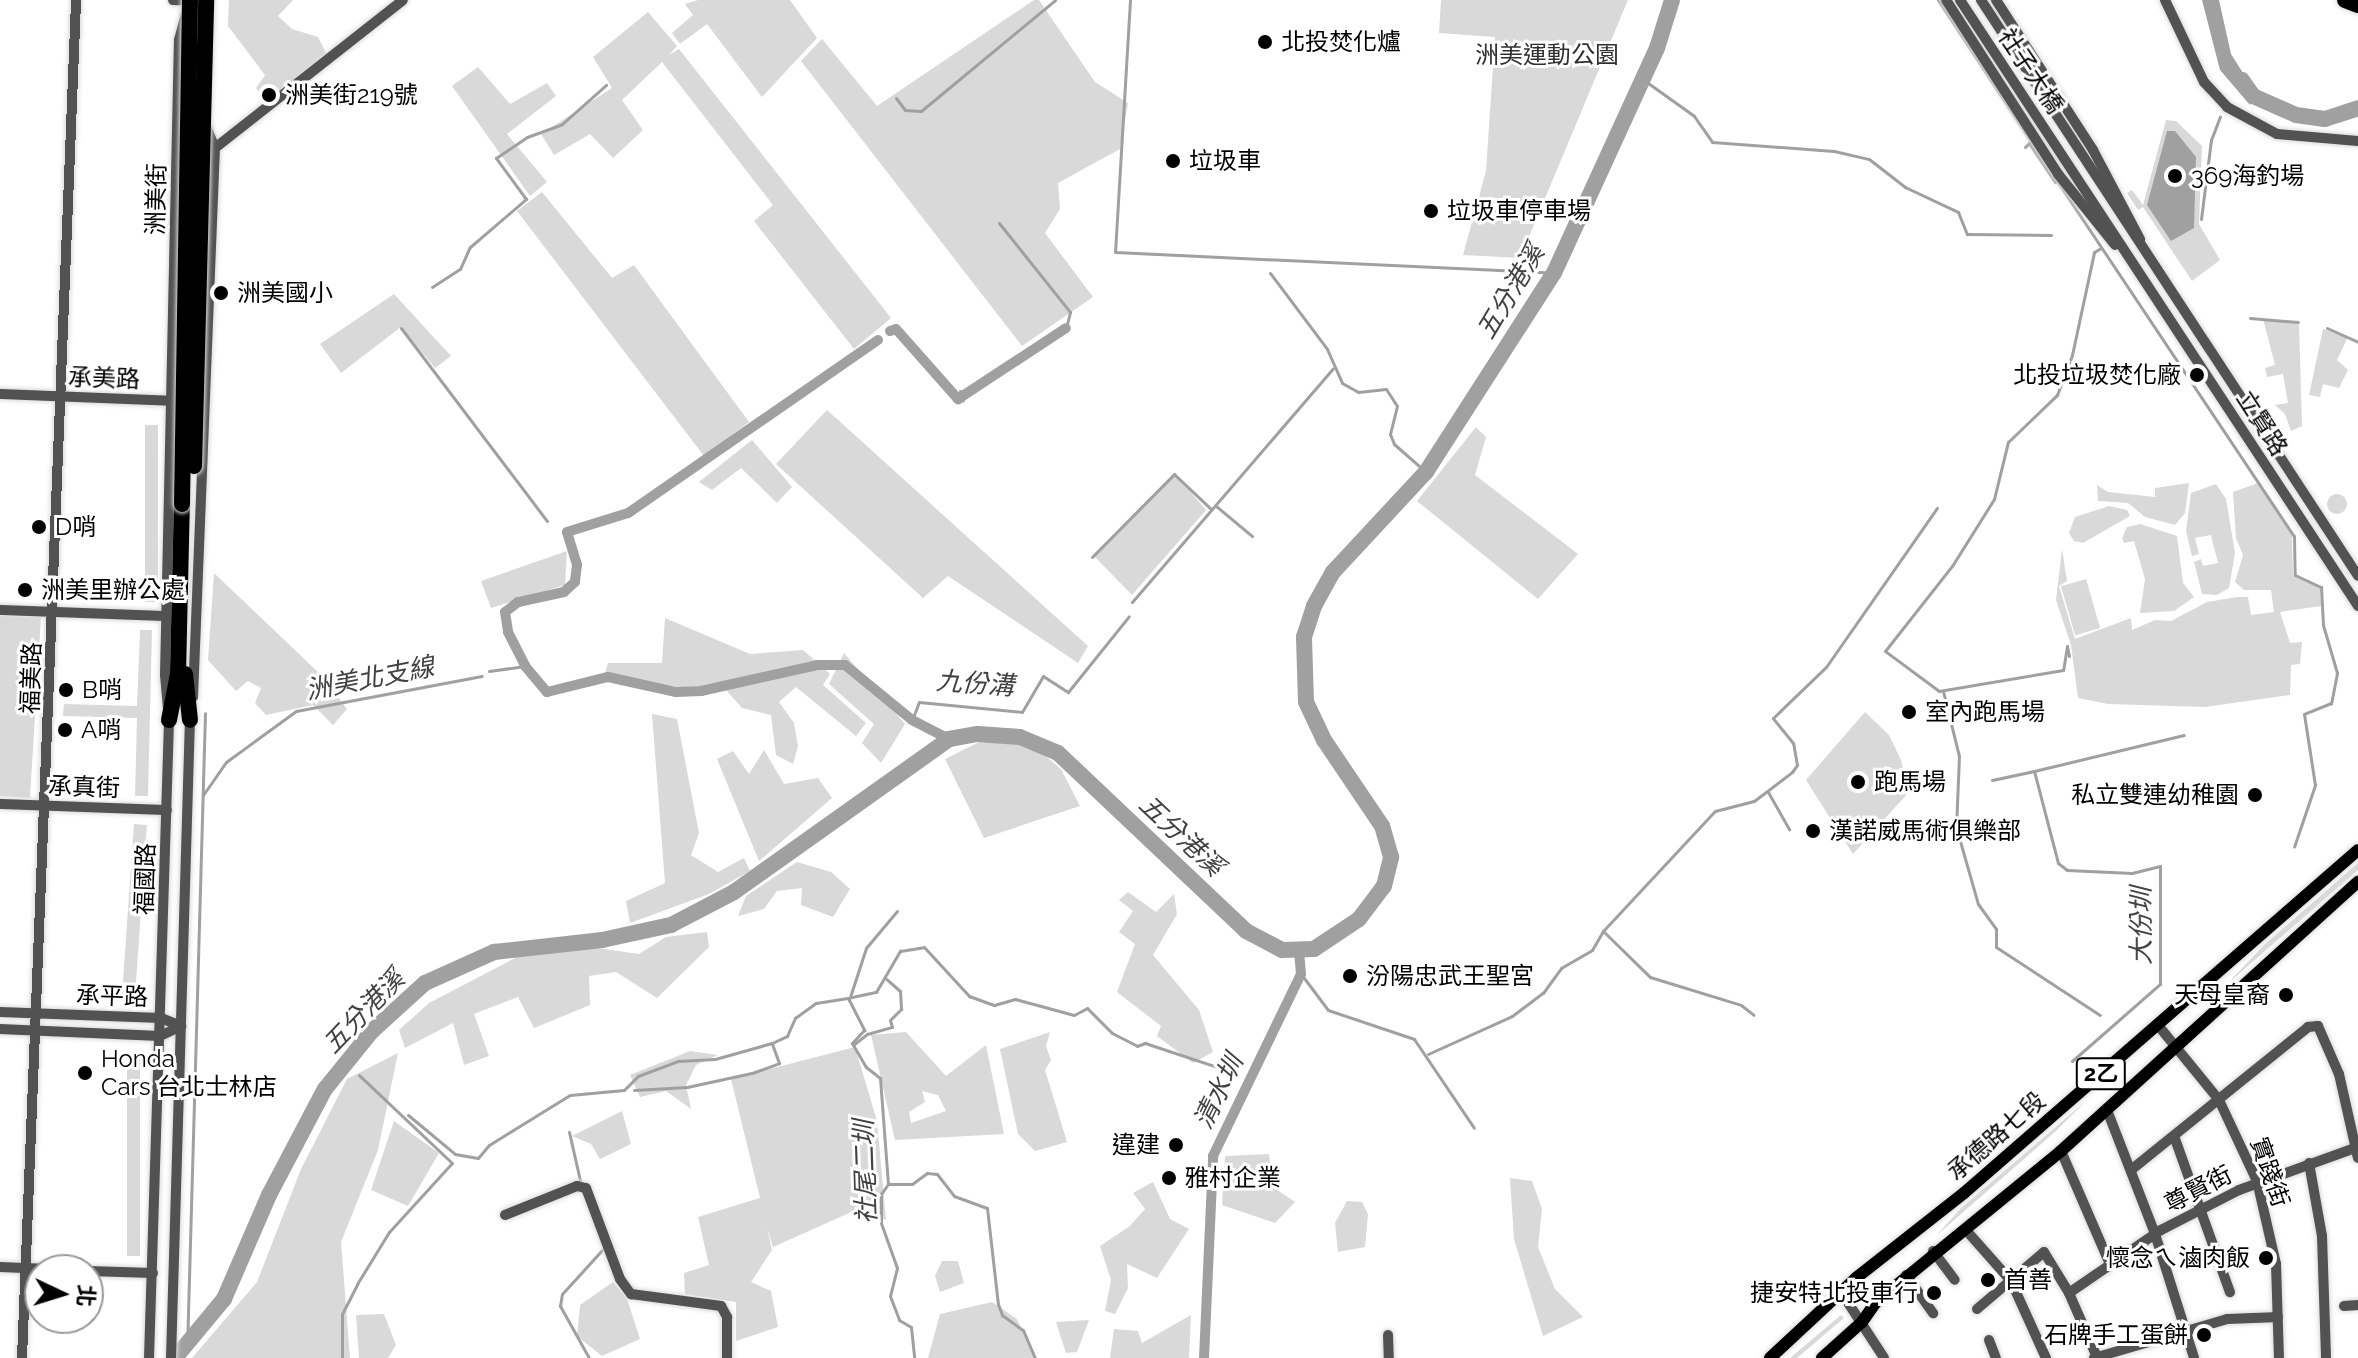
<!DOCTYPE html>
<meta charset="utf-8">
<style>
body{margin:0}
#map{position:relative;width:2358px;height:1358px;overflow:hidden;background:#fff;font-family:Raleway,"Noto Sans TC",sans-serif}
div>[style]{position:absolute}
.green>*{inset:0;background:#d9d9d9;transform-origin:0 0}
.round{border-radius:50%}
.water>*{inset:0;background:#a0a0a0}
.stream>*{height:3px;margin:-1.5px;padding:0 1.5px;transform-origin:1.5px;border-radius:1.5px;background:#a0a0a0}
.canal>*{height:10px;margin:-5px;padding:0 5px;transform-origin:5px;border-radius:5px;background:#a0a0a0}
.river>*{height:16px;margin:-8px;padding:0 8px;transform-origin:8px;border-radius:8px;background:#a0a0a0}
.roads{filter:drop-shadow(0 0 2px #dbdbdb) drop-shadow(0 0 2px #dbdbdb)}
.minor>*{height:10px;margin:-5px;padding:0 5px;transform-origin:5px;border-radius:5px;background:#525252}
.major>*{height:12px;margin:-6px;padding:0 6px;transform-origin:6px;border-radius:6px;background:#000}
.highway>*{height:16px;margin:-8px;padding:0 8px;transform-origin:8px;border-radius:8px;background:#000}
.bridges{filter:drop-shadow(0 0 2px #dbdbdb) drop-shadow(0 0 2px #dbdbdb)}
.highway-bridge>*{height:16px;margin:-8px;padding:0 8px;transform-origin:8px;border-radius:8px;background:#000}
.dots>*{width:22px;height:22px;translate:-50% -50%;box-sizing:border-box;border:4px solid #fff;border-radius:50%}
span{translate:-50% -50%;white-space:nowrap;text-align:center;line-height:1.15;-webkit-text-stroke:6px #fff;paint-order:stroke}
.shield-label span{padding:2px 6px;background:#fff;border:2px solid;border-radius:6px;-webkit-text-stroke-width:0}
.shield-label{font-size:22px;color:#000;font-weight:700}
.poi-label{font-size:24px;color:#000}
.left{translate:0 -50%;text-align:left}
.right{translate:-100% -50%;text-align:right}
.park-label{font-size:24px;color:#303030}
.street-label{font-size:24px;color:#000}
.water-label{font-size:26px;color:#414141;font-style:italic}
.north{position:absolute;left:24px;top:1254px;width:80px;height:80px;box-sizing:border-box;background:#fff;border:2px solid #999;border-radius:50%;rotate:94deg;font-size:22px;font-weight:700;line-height:32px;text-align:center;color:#000}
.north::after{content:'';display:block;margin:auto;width:28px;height:36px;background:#000;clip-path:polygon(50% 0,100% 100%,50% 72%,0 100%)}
</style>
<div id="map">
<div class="green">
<div style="clip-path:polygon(229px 0,293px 0,278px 16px,292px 29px,318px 37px,326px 53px,267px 101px,256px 88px,265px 75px,228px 26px)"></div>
<div style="clip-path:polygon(698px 0,790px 0,817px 38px,762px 97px,707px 24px,680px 44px,672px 33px,693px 15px,685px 4px)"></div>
<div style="clip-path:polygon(1034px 0,1039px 0,1095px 82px,1128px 103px,1120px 149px,1058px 183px,1060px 209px,1045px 233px,1093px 297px,1022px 346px,801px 61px,822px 39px,877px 106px)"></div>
<div style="clip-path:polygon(1441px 0,1628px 0,1520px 258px,1463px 255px,1486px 171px,1495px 37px,1439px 33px)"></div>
<div style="clip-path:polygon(648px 12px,677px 46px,669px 55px,679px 49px,891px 318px,854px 349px,754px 221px,773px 205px,662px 62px,622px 100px,643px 130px,613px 158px,590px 134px,554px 155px,541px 134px,612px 88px,593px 57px)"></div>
<div style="clip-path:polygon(478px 67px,510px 104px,547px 83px,556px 96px,507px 134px,547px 182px,530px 196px,452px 86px)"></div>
<div style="clip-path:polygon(2166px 120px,2176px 121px,2202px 146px,2199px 224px,2220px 260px,2192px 281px,2143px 207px,2138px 210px,2127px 193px,2132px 190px,2143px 205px)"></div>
<div style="clip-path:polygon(542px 192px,612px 278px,634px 265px,749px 422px,704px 456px,517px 211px)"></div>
<div style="clip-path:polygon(394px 294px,451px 356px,435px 368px,401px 327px,341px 373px,320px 344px)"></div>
<div style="clip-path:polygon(2263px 319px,2299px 324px,2302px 426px,2291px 431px,2285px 414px,2275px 405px,2288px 403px,2283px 374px,2267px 377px,2265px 368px,2275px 365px)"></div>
<div style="clip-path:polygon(2323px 329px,2348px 337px,2337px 360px,2348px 370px,2339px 388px,2323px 384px,2320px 397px,2309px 395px)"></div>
<div style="clip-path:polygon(827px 410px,1088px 646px,1078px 663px,948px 576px,923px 598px,776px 464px)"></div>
<div style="left:145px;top:425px;width:13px;height:177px"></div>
<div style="clip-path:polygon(1476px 427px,1486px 437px,1475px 475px,1578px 554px,1538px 599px,1417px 501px)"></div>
<div style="clip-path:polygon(752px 440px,792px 487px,777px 503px,741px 468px,712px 490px,699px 482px)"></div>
<div style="clip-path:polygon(1176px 475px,1206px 510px,1132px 595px,1093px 555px)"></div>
<div style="clip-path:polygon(2189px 483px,2185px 513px,2175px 525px,2145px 517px,2128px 503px,2098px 501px,2097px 485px,2108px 492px,2155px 497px,2155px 488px)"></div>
<div style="clip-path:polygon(2258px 483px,2292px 535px,2293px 576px,2320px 587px,2321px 606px,2280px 612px,2290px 643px,2302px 642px,2300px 664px,2291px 665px,2290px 695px,2205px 707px,2108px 704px,2078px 698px,2071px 645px,2056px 600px,2062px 549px,2067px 581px,2059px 586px,2075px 639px,2131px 618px,2132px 630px,2155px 620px,2171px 621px,2207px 602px,2237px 597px,2248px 597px,2251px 615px,2274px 612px,2271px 590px,2244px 590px,2235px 582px,2243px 555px,2236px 538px,2233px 492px)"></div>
<div style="clip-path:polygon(2216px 484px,2226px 499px,2235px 553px,2229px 588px,2217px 595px,2202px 594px,2194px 562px,2201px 559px,2203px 566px,2218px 563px,2211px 535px,2195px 538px,2199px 554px,2192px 556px,2186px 531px,2191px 493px)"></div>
<div class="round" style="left:2327px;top:494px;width:20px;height:20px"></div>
<div style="clip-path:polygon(2109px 506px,2127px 510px,2130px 516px,2083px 543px,2074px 541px,2069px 533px,2075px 517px)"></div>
<div style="clip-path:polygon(2140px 524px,2177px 536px,2183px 583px,2194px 597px,2174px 611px,2140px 613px,2145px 579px,2134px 541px,2124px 543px,2122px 538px,2127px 527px)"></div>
<div style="clip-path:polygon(567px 551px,565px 585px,491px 608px,481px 581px)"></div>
<div style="clip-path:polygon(214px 573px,320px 674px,347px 709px,333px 725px,313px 705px,266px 715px,255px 703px,261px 688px,248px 681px,236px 691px,208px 660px)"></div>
<div style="left:2086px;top:579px;width:51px;height:26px;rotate:74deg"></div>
<div style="clip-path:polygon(0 616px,41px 617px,30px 798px,0 796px)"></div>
<div style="clip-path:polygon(665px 618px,750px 654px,803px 650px,830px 674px,823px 685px,866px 723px,856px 736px,796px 687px,779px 702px,794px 723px,798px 746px,793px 764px,776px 755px,771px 715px,742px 708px,719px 682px,687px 689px,605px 673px,608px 663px,662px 663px)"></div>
<div style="clip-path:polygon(140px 630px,152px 630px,148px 796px,135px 796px,137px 718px,63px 716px,64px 704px,137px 706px)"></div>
<div style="clip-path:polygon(844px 653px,905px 724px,881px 763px,862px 743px,874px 724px,829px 684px)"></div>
<div style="clip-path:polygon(1865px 712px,1889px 735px,1901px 760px,1908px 793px,1853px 854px,1806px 780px)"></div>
<div style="clip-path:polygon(652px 714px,677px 719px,699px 833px,691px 855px,718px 872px,744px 858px,750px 871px,709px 894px,630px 923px,626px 901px,665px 883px)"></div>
<div style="clip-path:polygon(985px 739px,1036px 748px,1061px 769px,1080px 806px,984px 838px,945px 759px)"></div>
<div style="clip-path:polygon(764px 750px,784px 784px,818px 778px,832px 798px,759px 861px,717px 759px,733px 751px,749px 774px)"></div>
<div style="left:134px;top:824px;width:13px;height:170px;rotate:4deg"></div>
<div style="clip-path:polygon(797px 862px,831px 872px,850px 889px,833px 917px,801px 905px,802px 888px,777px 891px,764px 909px,738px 916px,746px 896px)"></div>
<div style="clip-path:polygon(2358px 863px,2358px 870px,2226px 985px,2265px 944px)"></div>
<div style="clip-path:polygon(1128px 892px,1156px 912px,1174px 894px,1177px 914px,1153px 955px,1199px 1010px,1213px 1052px,1193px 1063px,1157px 1036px,1161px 1026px,1117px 992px,1135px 944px,1119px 932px,1133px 911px,1119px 900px)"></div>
<div style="clip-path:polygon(707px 932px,709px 947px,657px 998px,616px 972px,589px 976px,590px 1005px,534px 1028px,518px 997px,474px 1014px,489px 1056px,464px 1065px,453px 1023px,405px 1048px,399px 1030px,429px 1003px,517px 957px,583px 946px,639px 954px,666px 937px)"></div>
<div style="clip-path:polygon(evenodd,906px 1032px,946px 1076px,986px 1045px,1004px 1134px,895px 1140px,871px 1035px,906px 1032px,922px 1091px,938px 1095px,946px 1111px,911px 1123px,909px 1112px,925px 1102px,922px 1091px)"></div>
<div style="clip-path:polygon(1050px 1032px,1046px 1046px,1051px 1060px,1045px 1070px,1067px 1142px,1035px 1151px,1018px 1134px,1000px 1049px)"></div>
<div style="clip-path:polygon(855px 1047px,877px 1121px,886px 1220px,856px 1210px,773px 1247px,767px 1227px,772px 1250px,751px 1282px,771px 1291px,778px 1327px,736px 1341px,736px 1302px,685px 1294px,684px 1273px,709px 1265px,698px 1217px,760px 1198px,731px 1079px)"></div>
<div style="clip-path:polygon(690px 1051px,718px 1055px,696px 1065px,686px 1085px,691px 1109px,666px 1091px,640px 1097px,630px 1075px)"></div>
<div style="clip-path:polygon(398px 1053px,378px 1150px,341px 1242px,350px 1358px,192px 1358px,257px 1282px,301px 1169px,347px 1079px)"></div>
<div style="left:127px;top:1058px;width:13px;height:198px"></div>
<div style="clip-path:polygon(2086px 1101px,2057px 1130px,1937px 1235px,1961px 1208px)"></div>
<div style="clip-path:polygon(622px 1111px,631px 1144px,600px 1159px,591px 1144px,572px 1136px)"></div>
<div style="clip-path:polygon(394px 1121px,439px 1153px,408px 1206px,371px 1190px)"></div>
<div style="clip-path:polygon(1269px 1154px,1273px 1187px,1295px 1202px,1275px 1223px,1222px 1205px,1225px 1156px)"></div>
<div style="clip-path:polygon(1510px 1178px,1532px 1181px,1542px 1209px,1538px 1247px,1555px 1289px,1583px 1317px,1543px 1336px,1514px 1239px)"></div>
<div style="clip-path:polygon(1153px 1182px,1170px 1219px,1189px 1229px,1157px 1278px,1127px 1264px,1128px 1288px,1115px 1314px,1105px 1311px,1111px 1280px,1100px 1246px,1130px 1226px,1145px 1209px,1133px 1193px)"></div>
<div style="clip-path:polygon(1347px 1201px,1362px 1202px,1368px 1214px,1365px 1247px,1338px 1252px,1335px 1223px)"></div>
<div style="clip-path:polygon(942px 1261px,958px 1261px,964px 1283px,940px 1292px,935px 1276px)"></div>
<div style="clip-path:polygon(613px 1282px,627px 1299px,640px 1339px,602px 1356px,577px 1336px,580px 1305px)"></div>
<div style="clip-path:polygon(992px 1302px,1017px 1319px,1034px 1358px,928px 1358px,940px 1314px)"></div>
<div style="clip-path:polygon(384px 1314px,396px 1345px,388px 1358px,359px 1358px,356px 1315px)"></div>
<div style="clip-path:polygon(1191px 1315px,1189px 1358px,1110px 1358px,1114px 1329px,1138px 1331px,1142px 1343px)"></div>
<div style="clip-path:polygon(1841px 1315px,1844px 1318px,1797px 1358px,1790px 1358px)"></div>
<div style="clip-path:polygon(1089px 1320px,1077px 1352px,1066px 1353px,1056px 1322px)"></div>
</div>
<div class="water">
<div style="clip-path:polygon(2202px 0,2219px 0,2231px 54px,2255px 92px,2250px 105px,2220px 70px)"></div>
<div style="clip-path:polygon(2167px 131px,2175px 131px,2196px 157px,2194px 228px,2171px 241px,2147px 205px)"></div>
</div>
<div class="stream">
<div style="left:1130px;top:0;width:252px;rotate:93.4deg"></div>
<div style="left:1115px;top:252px;width:440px;rotate:2.7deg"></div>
<div style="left:1938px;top:0;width:199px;rotate:56.7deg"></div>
<div style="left:1641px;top:78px;width:65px;rotate:35.6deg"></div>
<div style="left:1694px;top:116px;width:32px;rotate:55deg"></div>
<div style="left:1712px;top:142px;width:122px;rotate:4.2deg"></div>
<div style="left:1834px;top:151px;width:36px;rotate:13deg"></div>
<div style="left:1869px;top:159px;width:46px;rotate:37.9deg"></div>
<div style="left:1905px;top:187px;width:59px;rotate:25.3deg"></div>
<div style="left:1958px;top:212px;width:24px;rotate:68deg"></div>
<div style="left:1967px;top:234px;width:84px;rotate:0.7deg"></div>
<div style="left:896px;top:98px;width:15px;rotate:53deg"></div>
<div style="left:905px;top:110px;width:16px;rotate:4deg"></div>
<div style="left:921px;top:111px;width:174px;rotate:-39.6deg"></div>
<div style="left:2025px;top:147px;width:6px;rotate:-45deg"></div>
<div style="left:2029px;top:143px;width:47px;rotate:56.3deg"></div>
<div style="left:2053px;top:175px;width:434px;rotate:56.3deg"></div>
<div style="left:2294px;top:536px;width:39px;rotate:89deg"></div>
<div style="left:2295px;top:575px;width:29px;rotate:25deg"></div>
<div style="left:2321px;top:587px;width:38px;rotate:87deg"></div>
<div style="left:2323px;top:625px;width:50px;rotate:73.7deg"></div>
<div style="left:2337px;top:673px;width:31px;rotate:101deg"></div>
<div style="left:2331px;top:703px;width:29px;rotate:158deg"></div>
<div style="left:2304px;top:714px;width:72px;rotate:81.2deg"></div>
<div style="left:2315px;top:785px;width:65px;rotate:108.7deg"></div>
<div style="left:2201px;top:219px;width:80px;rotate:-82.8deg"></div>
<div style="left:2211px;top:140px;width:25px;rotate:-69deg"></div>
<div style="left:999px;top:223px;width:114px;rotate:51.4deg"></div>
<div style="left:1070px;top:312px;width:16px;rotate:104deg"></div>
<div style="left:1270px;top:273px;width:95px;rotate:53.1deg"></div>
<div style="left:1327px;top:349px;width:37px;rotate:66deg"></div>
<div style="left:1342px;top:383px;width:18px;rotate:29deg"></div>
<div style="left:1358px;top:392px;width:28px;rotate:-6deg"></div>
<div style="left:1386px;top:389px;width:20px;rotate:57deg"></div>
<div style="left:1397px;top:406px;width:29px;rotate:104deg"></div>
<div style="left:1390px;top:434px;width:11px;rotate:68deg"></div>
<div style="left:1394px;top:444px;width:43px;rotate:41.2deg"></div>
<div style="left:432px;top:287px;width:33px;rotate:-33deg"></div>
<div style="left:460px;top:269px;width:24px;rotate:-66deg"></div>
<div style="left:470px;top:247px;width:74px;rotate:-40.6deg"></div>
<div style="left:526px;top:199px;width:51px;rotate:-126.2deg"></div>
<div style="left:496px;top:158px;width:37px;rotate:-34deg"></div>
<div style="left:527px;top:137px;width:37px;rotate:-20deg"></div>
<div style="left:562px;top:124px;width:59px;rotate:-41.6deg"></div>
<div style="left:2250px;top:318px;width:48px;rotate:4.8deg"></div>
<div style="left:401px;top:328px;width:242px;rotate:52.9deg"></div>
<div style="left:2327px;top:328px;width:34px;rotate:24deg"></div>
<div style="left:960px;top:391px;width:10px;rotate:73deg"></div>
<div style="left:1216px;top:506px;width:47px;rotate:39.8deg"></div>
<div style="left:1092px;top:557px;width:117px;rotate:-45.3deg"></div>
<div style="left:1174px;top:474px;width:50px;rotate:43.4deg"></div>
<div style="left:1132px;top:602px;width:308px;rotate:-49.3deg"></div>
<div style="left:2069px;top:656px;width:10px;rotate:-101deg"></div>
<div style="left:2067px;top:646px;width:24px;rotate:99deg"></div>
<div style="left:2063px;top:670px;width:126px;rotate:170.4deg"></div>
<div style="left:1939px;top:691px;width:67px;rotate:-143.5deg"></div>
<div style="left:1885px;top:651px;width:108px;rotate:-51.8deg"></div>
<div style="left:1952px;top:566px;width:79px;rotate:-57.9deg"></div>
<div style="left:1994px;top:499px;width:59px;rotate:-76.2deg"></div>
<div style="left:2008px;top:442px;width:68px;rotate:-43.8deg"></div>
<div style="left:2057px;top:395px;width:43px;rotate:-69.4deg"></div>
<div style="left:2072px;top:355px;width:105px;rotate:-77.9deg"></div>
<div style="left:2094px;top:252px;width:8px;rotate:-30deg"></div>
<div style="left:489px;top:671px;width:36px;rotate:-8deg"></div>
<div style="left:1943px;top:691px;width:67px;rotate:76.2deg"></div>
<div style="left:1959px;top:756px;width:71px;rotate:92.4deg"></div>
<div style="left:1956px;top:827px;width:80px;rotate:74.1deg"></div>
<div style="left:1978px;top:904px;width:31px;rotate:54deg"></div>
<div style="left:1996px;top:929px;width:18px;rotate:90deg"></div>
<div style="left:1996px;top:947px;width:124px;rotate:33.2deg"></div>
<div style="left:912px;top:720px;width:19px;rotate:-69deg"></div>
<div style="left:919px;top:702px;width:103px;rotate:5.5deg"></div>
<div style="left:1022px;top:712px;width:42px;rotate:-59.7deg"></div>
<div style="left:1043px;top:676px;width:30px;rotate:33deg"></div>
<div style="left:1068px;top:692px;width:97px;rotate:-51.2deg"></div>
<div style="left:1992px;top:780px;width:43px;rotate:-12.1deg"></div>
<div style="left:1768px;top:792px;width:43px;rotate:60.4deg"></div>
<div style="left:203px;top:795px;width:40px;rotate:-55.1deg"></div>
<div style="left:226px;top:762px;width:87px;rotate:-36.1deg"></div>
<div style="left:296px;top:711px;width:189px;rotate:-10.7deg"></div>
<div style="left:897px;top:911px;width:48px;rotate:130deg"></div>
<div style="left:866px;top:948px;width:55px;rotate:108.1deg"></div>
<div style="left:849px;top:1000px;width:34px;rotate:63deg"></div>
<div style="left:864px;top:1030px;width:18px;rotate:133deg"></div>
<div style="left:852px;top:1043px;width:28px;rotate:60deg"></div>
<div style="left:866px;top:1067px;width:18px;rotate:38deg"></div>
<div style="left:880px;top:1078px;width:106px;rotate:85.7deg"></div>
<div style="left:888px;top:1184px;width:12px;rotate:125deg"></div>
<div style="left:881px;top:1194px;width:29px;rotate:90deg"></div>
<div style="left:881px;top:1223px;width:48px;rotate:70.4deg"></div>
<div style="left:897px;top:1268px;width:29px;rotate:104deg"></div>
<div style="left:890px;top:1296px;width:26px;rotate:69deg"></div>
<div style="left:899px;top:1320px;width:14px;rotate:30deg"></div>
<div style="left:911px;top:1327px;width:31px;rotate:84deg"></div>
<div style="left:1603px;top:931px;width:164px;rotate:-47deg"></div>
<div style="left:1715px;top:811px;width:40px;rotate:-14.4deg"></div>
<div style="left:1754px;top:801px;width:48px;rotate:-37.3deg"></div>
<div style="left:1792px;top:772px;width:9px;rotate:-54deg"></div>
<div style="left:1797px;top:765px;width:22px;rotate:-100deg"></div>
<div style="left:1793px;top:743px;width:32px;rotate:-129deg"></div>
<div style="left:1773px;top:718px;width:74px;rotate:-43.9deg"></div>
<div style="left:1826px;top:667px;width:194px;rotate:-55.1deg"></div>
<div style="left:1301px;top:974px;width:45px;rotate:53.1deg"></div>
<div style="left:1328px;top:1010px;width:91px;rotate:18.6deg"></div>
<div style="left:1414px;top:1039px;width:107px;rotate:56deg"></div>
<div style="left:852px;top:997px;width:25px;rotate:-12deg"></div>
<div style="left:876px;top:992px;width:48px;rotate:-59.7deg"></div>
<div style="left:900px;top:951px;width:24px;rotate:-9deg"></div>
<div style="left:924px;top:947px;width:67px;rotate:47.4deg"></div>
<div style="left:969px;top:996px;width:27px;rotate:20deg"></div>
<div style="left:994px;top:1005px;width:22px;rotate:-16deg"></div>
<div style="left:1015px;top:999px;width:61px;rotate:15.2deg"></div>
<div style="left:1074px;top:1015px;width:15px;rotate:-28deg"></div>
<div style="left:1087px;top:1008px;width:35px;rotate:45deg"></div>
<div style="left:1112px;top:1033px;width:28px;rotate:27deg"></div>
<div style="left:1137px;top:1046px;width:9px;rotate:-21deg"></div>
<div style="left:1145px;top:1043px;width:82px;rotate:18.4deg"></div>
<div style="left:853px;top:1045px;width:18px;rotate:-38deg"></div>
<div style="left:867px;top:1034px;width:26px;rotate:-16deg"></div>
<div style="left:892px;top:1027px;width:7px;rotate:-106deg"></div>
<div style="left:890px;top:1020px;width:16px;rotate:-45deg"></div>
<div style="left:901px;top:1009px;width:18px;rotate:-93deg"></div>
<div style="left:900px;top:991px;width:18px;rotate:-139deg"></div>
<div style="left:1428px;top:1054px;width:92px;rotate:-24.3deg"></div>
<div style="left:1512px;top:1016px;width:39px;rotate:-37deg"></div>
<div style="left:1543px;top:993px;width:31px;rotate:-54deg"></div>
<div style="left:1561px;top:968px;width:36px;rotate:-30deg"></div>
<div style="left:1592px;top:950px;width:22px;rotate:-60deg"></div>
<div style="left:1603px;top:931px;width:66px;rotate:44.4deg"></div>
<div style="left:1650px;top:977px;width:95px;rotate:17.1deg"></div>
<div style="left:1741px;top:1005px;width:16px;rotate:38deg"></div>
<div style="left:2072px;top:1061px;width:117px;rotate:-41.2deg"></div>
<div style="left:2160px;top:984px;width:118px;rotate:-90deg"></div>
<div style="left:2160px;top:866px;width:29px;rotate:166deg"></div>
<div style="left:2132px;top:873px;width:65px;rotate:-177.4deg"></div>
<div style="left:2067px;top:870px;width:11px;rotate:-142deg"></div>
<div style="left:2058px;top:863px;width:95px;rotate:-104.6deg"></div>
<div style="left:2034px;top:771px;width:154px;rotate:-13.5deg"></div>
<div style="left:634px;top:1090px;width:53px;rotate:-3.2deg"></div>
<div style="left:687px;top:1087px;width:66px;rotate:-12.2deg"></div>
<div style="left:752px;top:1073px;width:29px;rotate:-20deg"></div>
<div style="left:779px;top:1063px;width:20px;rotate:-110deg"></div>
<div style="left:408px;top:1115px;width:61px;rotate:39.7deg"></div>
<div style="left:455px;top:1154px;width:23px;rotate:10deg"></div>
<div style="left:478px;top:1158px;width:17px;rotate:-50deg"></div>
<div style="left:489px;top:1145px;width:95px;rotate:-31.7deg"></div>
<div style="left:570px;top:1095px;width:54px;rotate:-5.3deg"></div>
<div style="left:624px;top:1090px;width:20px;rotate:-45deg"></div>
<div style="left:638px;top:1076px;width:43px;rotate:-20.6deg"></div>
<div style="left:678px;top:1061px;width:37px;rotate:-3deg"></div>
<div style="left:715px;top:1059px;width:59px;rotate:-15.7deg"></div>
<div style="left:772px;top:1043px;width:17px;rotate:-25deg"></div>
<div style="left:787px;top:1036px;width:20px;rotate:-66deg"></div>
<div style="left:795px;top:1018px;width:26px;rotate:-36deg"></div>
<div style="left:816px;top:1003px;width:32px;rotate:-9deg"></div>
<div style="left:569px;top:1132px;width:54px;rotate:77.2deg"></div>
<div style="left:889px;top:1184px;width:23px"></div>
<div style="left:912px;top:1184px;width:19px;rotate:-36deg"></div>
<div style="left:927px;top:1173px;width:10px;rotate:6deg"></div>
<div style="left:937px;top:1174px;width:28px;rotate:52deg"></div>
<div style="left:954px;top:1196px;width:35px;rotate:20deg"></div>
<div style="left:987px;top:1208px;width:97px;rotate:83.5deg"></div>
<div style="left:998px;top:1304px;width:12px;rotate:70deg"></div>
<div style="left:1002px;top:1315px;width:26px;rotate:36deg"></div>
<div style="left:1023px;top:1330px;width:30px;rotate:67deg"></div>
<div style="left:187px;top:1349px;width:636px;rotate:-88.38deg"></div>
<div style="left:342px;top:1358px;width:44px;rotate:-90deg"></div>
<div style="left:342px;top:1314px;width:34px;rotate:-63deg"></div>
<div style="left:357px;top:1284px;width:61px;rotate:-58.4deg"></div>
<div style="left:389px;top:1232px;width:93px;rotate:-47.6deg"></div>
<div style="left:452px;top:1163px;width:128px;rotate:-136.6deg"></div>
<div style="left:589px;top:1358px;width:60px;rotate:-119.1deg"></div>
<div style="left:560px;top:1306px;width:12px;rotate:-81deg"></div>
<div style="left:562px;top:1294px;width:61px;rotate:-47.7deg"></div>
</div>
<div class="canal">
<div style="left:890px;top:331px;width:6px;rotate:-18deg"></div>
<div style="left:896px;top:329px;width:94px;rotate:48.5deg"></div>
<div style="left:958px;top:399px;width:129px;rotate:-33.3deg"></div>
<div style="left:878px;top:340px;width:304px;rotate:145.3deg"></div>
<div style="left:628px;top:513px;width:64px;rotate:162.7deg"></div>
<div style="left:567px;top:532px;width:34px;rotate:73deg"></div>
<div style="left:577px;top:565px;width:17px;rotate:97deg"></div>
<div style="left:575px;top:582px;width:15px;rotate:138deg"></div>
<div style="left:564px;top:592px;width:47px;rotate:167.7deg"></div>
<div style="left:518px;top:602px;width:16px;rotate:142deg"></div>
<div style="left:505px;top:612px;width:20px;rotate:81deg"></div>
<div style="left:508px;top:632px;width:38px;rotate:63deg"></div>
<div style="left:525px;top:666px;width:34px;rotate:50deg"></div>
<div style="left:547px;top:692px;width:63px;rotate:-13.8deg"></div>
<div style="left:608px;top:677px;width:70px;rotate:12.4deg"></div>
<div style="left:676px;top:692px;width:25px;rotate:-2deg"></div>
<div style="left:701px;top:691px;width:119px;rotate:-12.6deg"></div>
<div style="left:817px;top:665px;width:28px"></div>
<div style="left:845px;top:665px;width:87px;rotate:39.4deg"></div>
<div style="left:912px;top:720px;width:42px;rotate:27.2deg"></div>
<div style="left:1204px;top:1358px;width:202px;rotate:-87.4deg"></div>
<div style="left:1213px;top:1156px;width:202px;rotate:-64.2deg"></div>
<div style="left:1301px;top:974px;width:24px;rotate:-95deg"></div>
</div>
<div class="river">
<div style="left:2242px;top:80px;width:19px;rotate:55deg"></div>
<div style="left:2253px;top:96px;width:47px;rotate:23.8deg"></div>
<div style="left:2296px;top:115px;width:29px;rotate:8deg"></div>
<div style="left:2325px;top:119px;width:35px;rotate:-18deg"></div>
<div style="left:180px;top:1352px;width:69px;rotate:-50.3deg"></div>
<div style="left:224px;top:1299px;width:113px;rotate:-66.6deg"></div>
<div style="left:269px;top:1195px;width:120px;rotate:-62.2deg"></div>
<div style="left:325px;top:1089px;width:75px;rotate:-51deg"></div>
<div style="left:372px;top:1031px;width:72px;rotate:-42.2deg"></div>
<div style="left:425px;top:983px;width:76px;rotate:-24.2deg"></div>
<div style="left:494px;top:952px;width:109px;rotate:-6.3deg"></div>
<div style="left:602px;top:940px;width:71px;rotate:-12.3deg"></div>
<div style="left:671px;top:925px;width:71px;rotate:-27.6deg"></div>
<div style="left:734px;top:892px;width:264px;rotate:-35.4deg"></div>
<div style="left:949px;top:739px;width:29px;rotate:-10deg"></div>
<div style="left:978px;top:734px;width:42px;rotate:4.1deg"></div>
<div style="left:1020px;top:737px;width:41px;rotate:22.8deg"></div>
<div style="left:1058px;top:753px;width:259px;rotate:43.4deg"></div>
<div style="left:1246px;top:931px;width:41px;rotate:27.8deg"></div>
<div style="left:1282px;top:950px;width:32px;rotate:-2deg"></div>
<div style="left:1314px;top:949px;width:54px;rotate:-33.7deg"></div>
<div style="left:1359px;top:919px;width:41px;rotate:-52.9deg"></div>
<div style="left:1384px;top:886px;width:30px;rotate:-76deg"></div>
<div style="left:1391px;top:857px;width:32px;rotate:-106deg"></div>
<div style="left:1382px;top:826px;width:104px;rotate:-124deg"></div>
<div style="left:1324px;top:740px;width:42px;rotate:-115.3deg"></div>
<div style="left:1306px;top:702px;width:65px;rotate:-91.8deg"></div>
<div style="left:1304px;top:637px;width:33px;rotate:-72deg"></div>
<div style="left:1314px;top:606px;width:39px;rotate:-61deg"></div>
<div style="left:1333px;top:572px;width:137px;rotate:-47.1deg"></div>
<div style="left:1426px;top:472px;width:237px;rotate:-57.3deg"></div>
<div style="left:1554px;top:273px;width:247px;rotate:-65.4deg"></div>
<div style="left:1657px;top:48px;width:50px;rotate:-72.6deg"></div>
</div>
<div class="roads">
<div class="minor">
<div style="left:173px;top:0;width:23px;rotate:2deg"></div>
<div style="left:1946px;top:0;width:207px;rotate:57.2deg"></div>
<div style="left:2058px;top:174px;width:91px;rotate:51.2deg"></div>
<div style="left:1960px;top:0;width:725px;rotate:56.7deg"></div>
<div style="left:1981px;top:0;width:688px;rotate:56.79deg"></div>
<div style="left:1996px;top:0;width:179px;rotate:57.1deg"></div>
<div style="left:2093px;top:150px;width:101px;rotate:62.2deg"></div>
<div style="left:2165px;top:0;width:91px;rotate:64.6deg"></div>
<div style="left:2204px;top:82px;width:34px;rotate:47deg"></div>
<div style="left:2227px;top:107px;width:57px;rotate:28.4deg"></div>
<div style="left:2277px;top:134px;width:81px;rotate:4.9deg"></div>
<div style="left:215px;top:148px;width:239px;rotate:-38.2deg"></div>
<div style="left:0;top:394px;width:178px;rotate:2.3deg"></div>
<div style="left:0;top:610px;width:166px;rotate:2.1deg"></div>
<div style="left:193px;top:697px;width:549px;rotate:-87.71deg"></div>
<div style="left:215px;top:148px;width:23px;rotate:-113deg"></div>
<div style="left:0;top:804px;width:167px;rotate:2.1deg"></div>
<div style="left:0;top:1012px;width:161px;rotate:2.1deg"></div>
<div style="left:161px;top:1018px;width:22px;rotate:22deg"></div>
<div style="left:2157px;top:1024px;width:98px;rotate:50.8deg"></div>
<div style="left:2219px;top:1100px;width:89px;rotate:64.9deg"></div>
<div style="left:2257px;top:1181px;width:85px;rotate:77.1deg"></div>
<div style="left:2276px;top:1264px;width:94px;rotate:88.2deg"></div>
<div style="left:0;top:1029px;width:160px;rotate:2.5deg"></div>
<div style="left:160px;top:1036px;width:23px;rotate:-25deg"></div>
<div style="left:2107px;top:1110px;width:133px;rotate:68.8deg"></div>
<div style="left:2155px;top:1234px;width:130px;rotate:72.5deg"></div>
<div style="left:2174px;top:1136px;width:166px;rotate:70.3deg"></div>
<div style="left:2061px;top:1151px;width:121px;rotate:66.6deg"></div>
<div style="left:2309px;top:1163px;width:74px;rotate:79.9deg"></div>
<div style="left:2322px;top:1236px;width:122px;rotate:88.1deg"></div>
<div style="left:2131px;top:1170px;width:228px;rotate:-38.9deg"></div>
<div style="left:2308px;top:1027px;width:10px;rotate:-6deg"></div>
<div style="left:2318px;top:1026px;width:52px;rotate:66.4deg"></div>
<div style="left:2339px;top:1074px;width:86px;rotate:77.3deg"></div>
<div style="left:505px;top:1215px;width:78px;rotate:-21.9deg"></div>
<div style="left:577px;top:1186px;width:9px;rotate:13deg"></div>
<div style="left:586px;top:1188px;width:97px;rotate:69.5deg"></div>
<div style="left:620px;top:1279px;width:19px;rotate:54deg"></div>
<div style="left:631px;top:1294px;width:91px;rotate:7.6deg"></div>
<div style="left:721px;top:1306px;width:13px;rotate:61deg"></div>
<div style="left:727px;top:1317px;width:41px;rotate:90deg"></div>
<div style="left:1965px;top:1229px;width:69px;rotate:48.5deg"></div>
<div style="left:2011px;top:1281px;width:85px;rotate:65.6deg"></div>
<div style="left:1933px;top:1251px;width:36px;rotate:53deg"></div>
<div style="left:0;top:1267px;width:74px;rotate:2.3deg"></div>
<div style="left:88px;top:1271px;width:65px;rotate:1.8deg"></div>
<div style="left:1906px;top:1275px;width:47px;rotate:54.6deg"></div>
<div style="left:2069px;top:1293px;width:112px;rotate:-34.4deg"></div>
<div style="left:2161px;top:1230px;width:88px;rotate:-27.1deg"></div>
<div style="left:2239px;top:1190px;width:127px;rotate:-19.9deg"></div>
<div style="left:1843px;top:1295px;width:75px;rotate:56.9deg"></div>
<div style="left:2344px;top:1306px;width:14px;rotate:-4deg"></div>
<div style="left:1977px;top:1309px;width:88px;rotate:-40.4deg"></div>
<div style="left:2044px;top:1252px;width:48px;rotate:58.6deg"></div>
<div style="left:2069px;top:1293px;width:70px;rotate:66.4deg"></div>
<div style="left:1388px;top:1335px;width:23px;rotate:88deg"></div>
<div style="left:1989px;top:1340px;width:19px;rotate:69deg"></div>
<div style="left:22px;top:1358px;width:1359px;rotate:-87.72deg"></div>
<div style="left:149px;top:1358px;width:638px;rotate:-88.2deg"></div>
<div style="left:169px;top:720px;width:45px;rotate:-95.1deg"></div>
<div style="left:165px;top:675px;width:635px;rotate:-88.74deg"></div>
<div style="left:179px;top:40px;width:28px;rotate:-75deg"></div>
<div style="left:171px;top:1358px;width:642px;rotate:-88.3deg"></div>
<div style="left:2094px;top:1358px;width:139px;rotate:-16.3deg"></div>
<div style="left:2227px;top:1319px;width:51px;rotate:-2.2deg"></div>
</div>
<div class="major">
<div style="left:1770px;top:1358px;width:117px;rotate:-42.9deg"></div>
<div style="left:1856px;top:1278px;width:137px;rotate:-38.2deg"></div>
<div style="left:1964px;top:1193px;width:522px;rotate:-41.04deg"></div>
<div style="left:1822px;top:1358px;width:54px;rotate:-42deg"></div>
<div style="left:1862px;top:1322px;width:24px;rotate:-55deg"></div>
<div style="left:1876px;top:1302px;width:239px;rotate:-39.2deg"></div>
<div style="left:2061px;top:1151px;width:401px;rotate:-42.2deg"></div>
</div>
<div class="highway">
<div style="left:2345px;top:0;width:14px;rotate:21deg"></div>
<div style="left:185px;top:674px;width:46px;rotate:83.8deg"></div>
<div style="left:169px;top:720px;width:47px;rotate:-78.9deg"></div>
<div style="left:178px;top:674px;width:170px;rotate:-88.7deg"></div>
</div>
</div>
<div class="bridges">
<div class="highway-bridge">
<div style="left:194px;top:466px;width:466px;rotate:-88.5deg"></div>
<div style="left:182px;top:504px;width:504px;rotate:-89.09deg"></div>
</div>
</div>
<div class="dots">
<div style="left:1265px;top:42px;background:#000"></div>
<div style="left:269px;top:95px;background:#000"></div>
<div style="left:1173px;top:161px;background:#000"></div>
<div style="left:2175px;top:176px;background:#000"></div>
<div style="left:1431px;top:211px;background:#000"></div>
<div style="left:221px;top:293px;background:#000"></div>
<div style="left:2197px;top:375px;background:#000"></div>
<div style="left:39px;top:527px;background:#000"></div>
<div style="left:25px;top:590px;background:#000"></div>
<div style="left:66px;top:690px;background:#000"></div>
<div style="left:1909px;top:712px;background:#000"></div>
<div style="left:65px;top:730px;background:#000"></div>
<div style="left:1858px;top:782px;background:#000"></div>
<div style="left:2255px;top:795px;background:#000"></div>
<div style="left:1813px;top:831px;background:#000"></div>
<div style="left:1350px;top:976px;background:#000"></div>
<div style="left:2286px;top:995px;background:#000"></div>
<div style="left:85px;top:1073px;background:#000"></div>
<div style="left:1176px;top:1145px;background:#000"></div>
<div style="left:1169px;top:1178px;background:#000"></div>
<div style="left:2266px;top:1258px;background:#000"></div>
<div style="left:1988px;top:1280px;background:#000"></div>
<div style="left:1934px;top:1293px;background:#000"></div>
<div style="left:2204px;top:1335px;background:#000"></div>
</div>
<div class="shield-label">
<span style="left:2101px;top:1074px">2乙</span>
</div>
<div class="poi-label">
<span class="left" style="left:1281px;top:42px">北投焚化爐</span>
<span class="left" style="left:285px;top:95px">洲美街219號</span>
<span class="left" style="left:1189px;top:161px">垃圾車</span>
<span class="left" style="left:2191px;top:176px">369海釣場</span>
<span class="left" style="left:1447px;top:211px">垃圾車停車場</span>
<span class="left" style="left:237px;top:293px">洲美國小</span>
<span class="right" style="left:2181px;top:375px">北投垃圾焚化廠</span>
<span class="left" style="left:55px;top:527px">D哨</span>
<span class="left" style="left:41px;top:590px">洲美里辦公處</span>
<span class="left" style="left:82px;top:690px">B哨</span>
<span class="left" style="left:1925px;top:712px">室內跑馬場</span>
<span class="left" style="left:81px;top:730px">A哨</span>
<span class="left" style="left:1874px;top:782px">跑馬場</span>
<span class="right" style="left:2239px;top:795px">私立雙連幼稚園</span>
<span class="left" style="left:1829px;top:831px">漢諾威馬術俱樂部</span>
<span class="left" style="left:1366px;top:976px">汾陽忠武王聖宮</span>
<span class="right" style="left:2270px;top:995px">天母皇裔</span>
<span class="left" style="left:101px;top:1073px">Honda<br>Cars 台北士林店</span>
<span class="right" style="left:1160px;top:1145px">違建</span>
<span class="left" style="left:1185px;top:1178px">雅村企業</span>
<span class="right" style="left:2250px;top:1258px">懷念ㄟ滷肉飯</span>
<span class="left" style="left:2004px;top:1280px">首善</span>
<span class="right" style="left:1918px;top:1293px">捷安特北投車行</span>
<span class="right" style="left:2188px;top:1335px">石牌手工蛋餅</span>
</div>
<div class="park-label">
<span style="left:1547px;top:55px">洲美運動公園</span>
</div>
<div class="street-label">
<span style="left:2031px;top:71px;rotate:56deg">社子大橋</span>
<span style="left:156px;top:199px;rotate:-89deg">洲美街</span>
<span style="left:104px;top:378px;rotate:2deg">承美路</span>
<span style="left:2262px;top:423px;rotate:57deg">立賢路</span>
<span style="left:31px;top:678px;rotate:-88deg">福美路</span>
<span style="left:84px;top:787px;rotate:2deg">承真街</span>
<span style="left:145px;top:879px;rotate:-88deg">福國路</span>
<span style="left:112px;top:996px;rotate:2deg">承平路</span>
<span style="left:1996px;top:1136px;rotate:-41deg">承德路七段</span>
<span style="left:2270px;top:1172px;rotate:71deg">實踐街</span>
<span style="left:2198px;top:1189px;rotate:-27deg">尊賢街</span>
</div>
<div class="water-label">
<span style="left:1511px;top:292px;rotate:-59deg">五分港溪</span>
<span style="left:370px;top:679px;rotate:-11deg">洲美北支線</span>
<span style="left:975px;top:684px;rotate:4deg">九份溝</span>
<span style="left:1181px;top:836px;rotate:43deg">五分港溪</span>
<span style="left:2142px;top:926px;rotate:-90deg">大份圳</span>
<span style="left:364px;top:1012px;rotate:-46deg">五分港溪</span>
<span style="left:1219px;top:1092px;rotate:-64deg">清水圳</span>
<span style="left:866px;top:1172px;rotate:-92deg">社尾二圳</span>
</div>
<div class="north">北</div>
</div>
